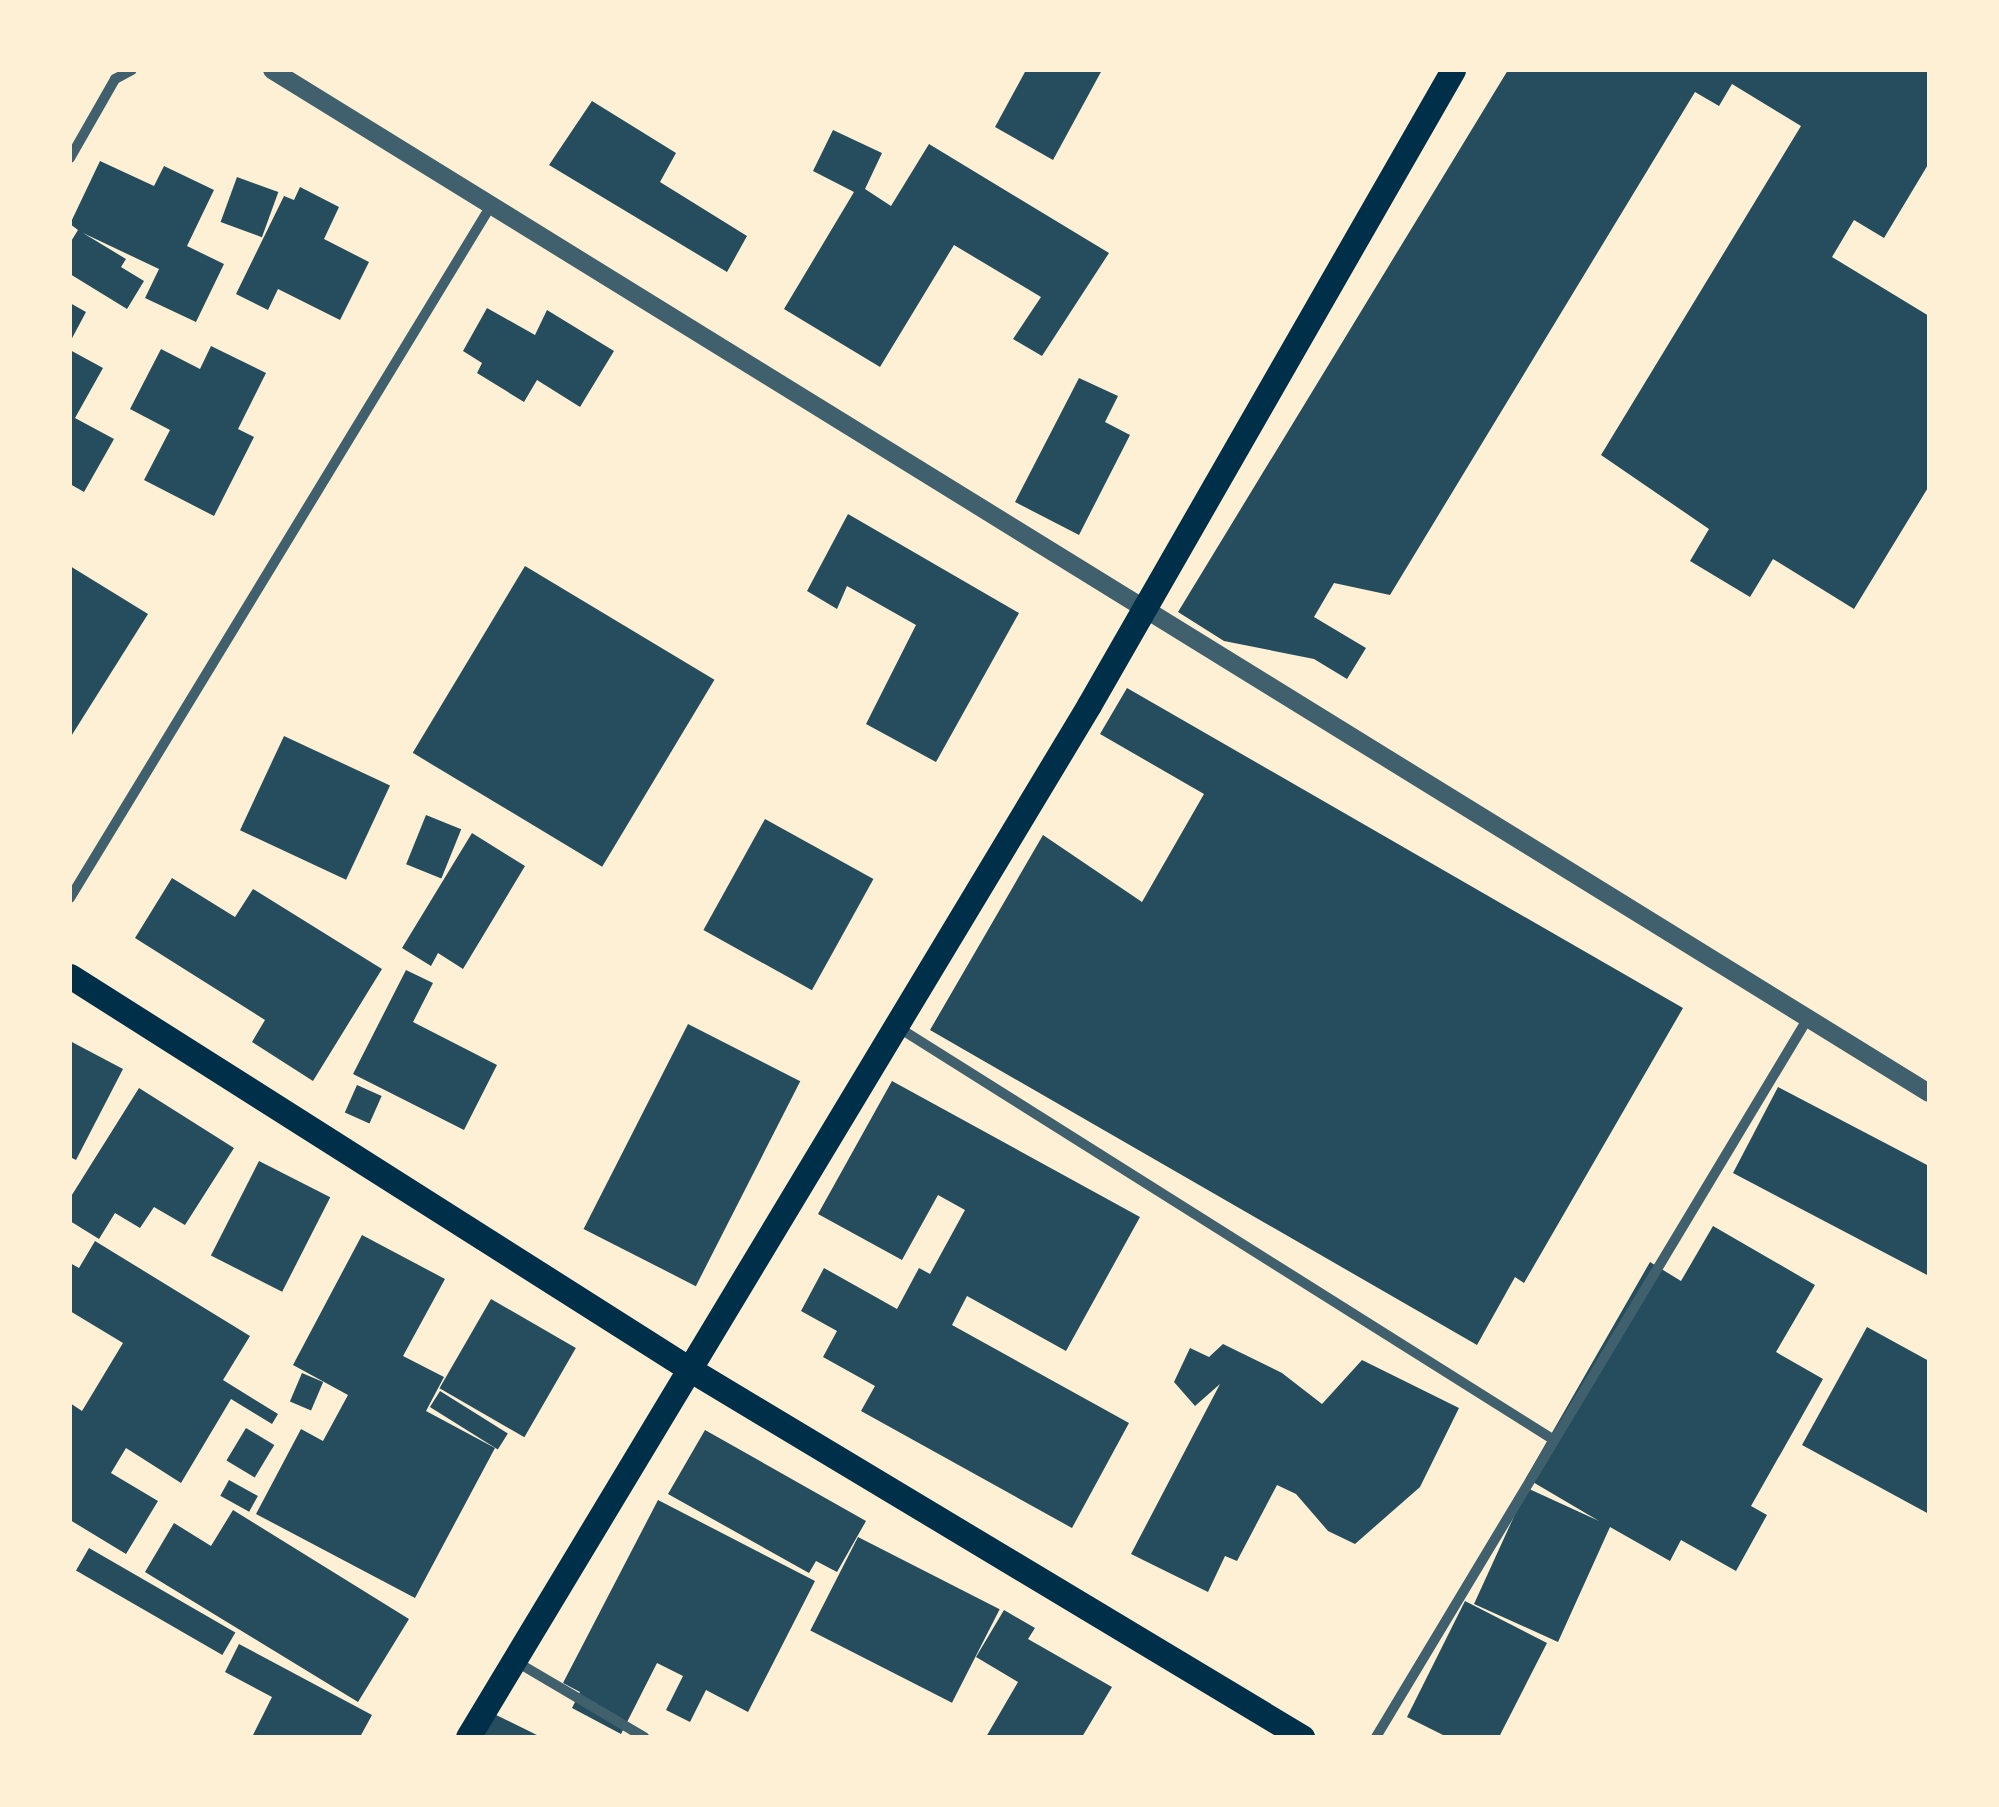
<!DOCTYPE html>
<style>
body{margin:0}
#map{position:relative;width:1999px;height:1807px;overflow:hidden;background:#fdf0d5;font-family:"Roboto Condensed",sans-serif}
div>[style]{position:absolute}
.building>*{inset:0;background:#264d5e;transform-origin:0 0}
.minor>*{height:10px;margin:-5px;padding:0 5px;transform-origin:5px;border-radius:5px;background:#3f606c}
.tertiary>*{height:18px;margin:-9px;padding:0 9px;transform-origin:9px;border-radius:9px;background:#3f606c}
.primary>*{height:25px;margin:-12.5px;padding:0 12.5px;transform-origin:12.5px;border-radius:12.5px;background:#003049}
span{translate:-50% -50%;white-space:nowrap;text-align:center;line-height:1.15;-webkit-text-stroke:8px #fdf0d5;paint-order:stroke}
.frame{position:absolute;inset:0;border:72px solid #fdf0d5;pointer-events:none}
</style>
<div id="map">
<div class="building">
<div style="clip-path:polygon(1026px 70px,1102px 70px,1053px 160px,995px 127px)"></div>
<div style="clip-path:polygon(1508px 70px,1929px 70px,1929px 163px,1884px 238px,1854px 220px,1832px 257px,1929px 316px,1929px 486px,1854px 609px,1773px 559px,1750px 597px,1690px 561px,1709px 529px,1601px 455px,1801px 126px,1732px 84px,1719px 106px,1695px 92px,1390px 595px,1334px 583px,1314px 617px,1366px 648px,1347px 679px,1314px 659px,1224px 641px,1178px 612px)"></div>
<div style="clip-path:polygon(592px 101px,676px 153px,660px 182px,747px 236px,727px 272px,549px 165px)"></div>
<div style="clip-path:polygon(833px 130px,882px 153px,865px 189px,891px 206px,929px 144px,1109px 253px,1042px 356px,1013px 339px,1041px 297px,954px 245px,880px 367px,784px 309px,854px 192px,813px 171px)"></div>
<div style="clip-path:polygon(100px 161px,154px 186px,164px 166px,214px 190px,187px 246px,224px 264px,196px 322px,145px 298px,159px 269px,83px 233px,126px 259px,121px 267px,144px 281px,127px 309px,70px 274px,70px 243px,78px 230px,70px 224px)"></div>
<div style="left:237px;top:177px;width:44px;height:48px;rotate:20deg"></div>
<div style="clip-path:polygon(300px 187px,339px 207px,324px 239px,369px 262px,340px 320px,278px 289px,268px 310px,236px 294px,284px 196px,294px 200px)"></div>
<div style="clip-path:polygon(70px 303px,86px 312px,70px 342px)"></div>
<div style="clip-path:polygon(487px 308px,535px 335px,547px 310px,614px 351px,580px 407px,537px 380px,524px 402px,477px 373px,482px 363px,463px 351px)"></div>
<div style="clip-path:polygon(211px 346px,266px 373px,238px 429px,254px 437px,214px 516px,144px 480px,170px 430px,130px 409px,161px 349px,200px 369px)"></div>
<div style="clip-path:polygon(70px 350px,103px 368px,75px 418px,114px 439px,84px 492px,70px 484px)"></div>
<div style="clip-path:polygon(1079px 378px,1118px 396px,1105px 422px,1130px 435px,1079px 535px,1015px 502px)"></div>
<div style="clip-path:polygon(848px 514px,1019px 613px,936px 762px,866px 724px,916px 625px,847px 586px,837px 609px,807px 591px)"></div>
<div style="clip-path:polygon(70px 566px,148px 614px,70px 738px)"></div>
<div style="left:525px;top:566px;width:221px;height:218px;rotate:31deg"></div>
<div style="clip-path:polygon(1127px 688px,1683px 1008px,1524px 1283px,1515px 1277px,1477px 1345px,930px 1030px,1043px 835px,1142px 902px,1204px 794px,1100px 734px)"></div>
<div style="left:284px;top:736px;width:117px;height:104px;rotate:25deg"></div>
<div style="left:426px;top:815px;width:38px;height:53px;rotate:22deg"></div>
<div style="left:765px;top:819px;width:124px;height:127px;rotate:29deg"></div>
<div style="clip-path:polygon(472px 833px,525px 866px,463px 969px,438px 953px,431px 966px,402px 948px)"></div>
<div style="clip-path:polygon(172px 878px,235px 917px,253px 889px,382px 969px,313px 1081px,252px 1042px,265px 1020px,135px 938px)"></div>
<div style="clip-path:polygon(406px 970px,433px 983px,413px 1022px,497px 1065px,464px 1130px,353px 1074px)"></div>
<div style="left:688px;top:1024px;width:126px;height:230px;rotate:27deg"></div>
<div style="clip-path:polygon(70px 1041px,123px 1069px,76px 1160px,70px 1157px)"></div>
<div style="clip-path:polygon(892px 1081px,1140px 1217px,1066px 1351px,967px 1296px,952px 1325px,1129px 1423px,1072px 1528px,861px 1411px,875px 1386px,823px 1357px,837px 1331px,801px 1311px,824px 1268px,897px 1309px,919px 1268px,930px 1274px,965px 1210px,938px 1195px,902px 1260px,818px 1214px)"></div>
<div style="left:357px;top:1085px;width:27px;height:30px;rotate:24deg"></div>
<div style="clip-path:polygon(1778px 1087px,1929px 1166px,1929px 1276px,1733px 1173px)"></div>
<div style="clip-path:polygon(139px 1088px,234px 1148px,185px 1225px,154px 1207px,140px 1228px,115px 1213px,99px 1239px,70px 1221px,70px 1198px)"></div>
<div style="left:259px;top:1161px;width:80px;height:106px;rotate:27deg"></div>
<div style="clip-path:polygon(1713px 1226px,1815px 1285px,1776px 1352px,1823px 1379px,1751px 1506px,1767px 1515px,1736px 1571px,1681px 1540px,1670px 1561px,1610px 1527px,1558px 1642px,1474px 1604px,1527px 1488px,1599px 1521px,1526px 1478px,1650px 1262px,1681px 1281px)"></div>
<div style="clip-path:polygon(362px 1235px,445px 1279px,403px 1356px,444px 1377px,426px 1411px,495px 1448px,415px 1598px,256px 1514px,301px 1429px,323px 1441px,348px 1395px,293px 1365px)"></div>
<div style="clip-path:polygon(95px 1241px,250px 1336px,223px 1380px,278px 1414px,272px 1424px,231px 1399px,181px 1483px,126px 1448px,111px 1473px,158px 1501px,126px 1554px,70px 1520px,70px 1403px,82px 1411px,123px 1343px,70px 1311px,70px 1263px,79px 1268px)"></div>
<div style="left:491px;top:1299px;width:98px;height:103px;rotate:30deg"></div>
<div style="clip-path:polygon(1867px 1327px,1929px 1361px,1929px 1514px,1802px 1445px)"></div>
<div style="clip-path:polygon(1223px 1344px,1282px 1373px,1322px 1404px,1362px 1360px,1459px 1408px,1420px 1487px,1355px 1544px,1328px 1531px,1296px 1494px,1277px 1485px,1237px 1561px,1225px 1556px,1208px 1592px,1131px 1554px,1220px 1384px,1195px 1406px,1174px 1382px,1190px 1348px,1209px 1357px)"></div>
<div style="left:302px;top:1373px;width:23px;height:31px;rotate:23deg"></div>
<div style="left:440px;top:1391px;width:80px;height:19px;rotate:32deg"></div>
<div style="left:246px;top:1428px;width:33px;height:38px;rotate:31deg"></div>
<div style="clip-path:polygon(705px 1430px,866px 1521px,837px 1572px,816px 1561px,809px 1573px,668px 1494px)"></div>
<div style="left:229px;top:1480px;width:33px;height:18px;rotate:29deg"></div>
<div style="clip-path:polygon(658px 1500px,815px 1581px,748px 1712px,706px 1690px,690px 1722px,666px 1710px,683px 1676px,657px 1663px,621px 1734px,572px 1708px,580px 1692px,563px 1683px)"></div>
<div style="clip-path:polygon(233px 1510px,409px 1619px,358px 1702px,145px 1572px,174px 1523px,211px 1546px)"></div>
<div style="left:858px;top:1537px;width:159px;height:105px;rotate:27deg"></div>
<div style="left:89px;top:1548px;width:169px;height:26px;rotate:30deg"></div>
<div style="clip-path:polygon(1465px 1601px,1547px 1643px,1499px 1737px,1447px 1737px,1407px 1717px)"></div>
<div style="clip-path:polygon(1004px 1610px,1035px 1628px,1028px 1639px,1112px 1687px,1082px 1737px,986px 1737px,1018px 1682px,976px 1657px)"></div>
<div style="clip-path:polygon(239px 1644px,372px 1715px,360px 1737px,252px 1737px,272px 1697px,225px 1672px)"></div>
<div style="clip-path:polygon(492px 1713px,541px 1737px,480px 1737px)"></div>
</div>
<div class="minor">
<div style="left:70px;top:158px;width:91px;rotate:-60.3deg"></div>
<div style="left:115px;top:79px;width:19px;rotate:-28deg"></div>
<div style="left:70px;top:898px;width:812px;rotate:-58.7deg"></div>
<div style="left:896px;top:1026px;width:777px;rotate:32.18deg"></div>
<div style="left:515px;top:1661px;width:150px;rotate:30.5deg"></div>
<div style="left:1376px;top:1737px;width:839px;rotate:-59deg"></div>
</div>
<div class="tertiary">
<div style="left:272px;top:70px;width:1947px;rotate:31.69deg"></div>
</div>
<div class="primary">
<div style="left:70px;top:976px;width:735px;rotate:32.39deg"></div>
<div style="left:691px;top:1370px;width:713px;rotate:30.99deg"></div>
<div style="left:468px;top:1737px;width:1204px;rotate:-58.96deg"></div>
<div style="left:1089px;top:705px;width:732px;rotate:-60.18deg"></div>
</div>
<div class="frame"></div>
</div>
